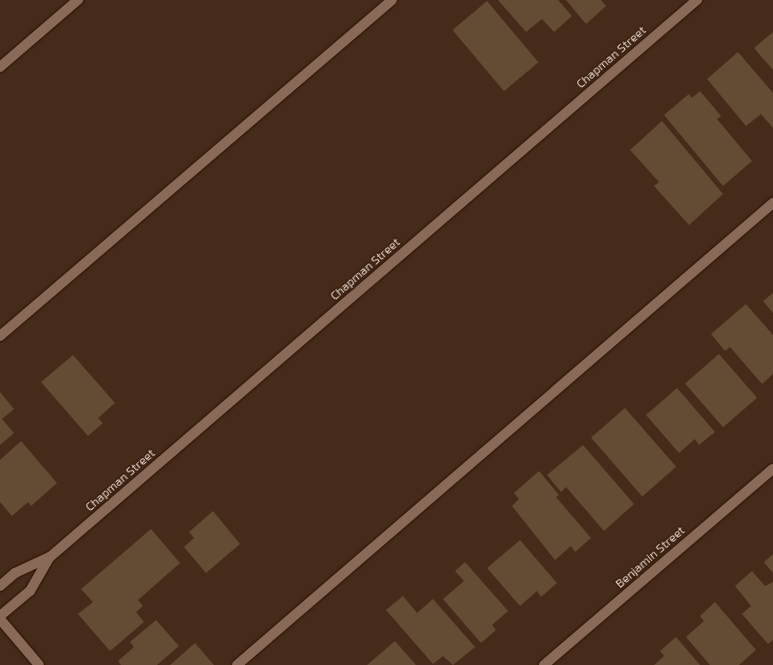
<!DOCTYPE html>
<style>
body{margin:0}
#map{position:relative;width:773px;height:665px;overflow:hidden;background:#462b1b;font-family:"Exo 2",sans-serif}
div>[style]{position:absolute}
.building>*{inset:0;background:#634c33;transform-origin:0 0}
.roads{filter:drop-shadow(0 0 1px #2c1204) drop-shadow(0 0 1px #2c1204)}
.minor>*{height:10px;margin:-5px;padding:0 5px;transform-origin:5px;border-radius:5px;background:#896958}
span{translate:-50% -50%;white-space:nowrap;text-align:center;line-height:1.15;-webkit-text-stroke:3.5px #3c2111;paint-order:stroke}
.street-label{font-size:12px;color:#e6d4ca}
</style>
<div id="map">
<div class="building">
<div style="clip-path:polygon(498px 0,558px 0,572px 16px,554px 32px,542px 19px,526px 32px)"></div>
<div style="clip-path:polygon(566px 0,601px 0,606px 6px,586px 24px)"></div>
<div style="left:487px;top:1px;width:80px;height:45px;rotate:50deg"></div>
<div style="clip-path:polygon(773px 32px,773px 70px,754px 48px)"></div>
<div style="clip-path:polygon(738px 52px,773px 93px,773px 128px,761px 114px,746px 126px,707px 79px)"></div>
<div style="clip-path:polygon(700px 91px,721px 116px,717px 119px,752px 161px,723px 186px,664px 115px,689px 94px,692px 98px)"></div>
<div style="clip-path:polygon(662px 121px,723px 194px,689px 225px,654px 186px,659px 182px,630px 150px)"></div>
<div style="clip-path:polygon(773px 293px,773px 313px,763px 301px)"></div>
<div style="clip-path:polygon(746px 304px,773px 335px,773px 374px,762px 384px,730px 347px,725px 351px,711px 334px)"></div>
<div style="left:719px;top:354px;width:58px;height:45px;rotate:49deg"></div>
<div style="clip-path:polygon(73px 355px,115px 403px,98px 418px,103px 423px,88px 436px,41px 382px)"></div>
<div style="clip-path:polygon(677px 388px,715px 432px,699px 445px,695px 439px,679px 453px,646px 415px)"></div>
<div style="clip-path:polygon(0 392px,14px 409px,2px 419px,14px 433px,0 445px)"></div>
<div style="left:625px;top:408px;width:78px;height:45px;rotate:49deg"></div>
<div style="clip-path:polygon(21px 441px,57px 483px,31px 506px,28px 502px,12px 516px,0 502px,0 460px)"></div>
<div style="clip-path:polygon(583px 445px,634px 504px,604px 531px,566px 487px,561px 492px,547px 475px)"></div>
<div style="clip-path:polygon(539px 471px,559px 495px,556px 497px,591px 538px,575px 552px,571px 546px,555px 560px,512px 506px,519px 499px,514px 493px)"></div>
<div style="clip-path:polygon(213px 511px,240px 544px,206px 573px,184px 547px,194px 538px,189px 532px)"></div>
<div style="clip-path:polygon(151px 529px,180px 563px,138px 600px,143px 606px,136px 612px,144px 622px,110px 651px,78px 614px,93px 602px,81px 589px)"></div>
<div style="clip-path:polygon(520px 540px,557px 583px,541px 597px,537px 591px,520px 606px,487px 568px)"></div>
<div style="clip-path:polygon(773px 554px,773px 573px,764px 562px)"></div>
<div style="clip-path:polygon(465px 562px,508px 611px,492px 625px,496px 630px,481px 643px,443px 599px,464px 581px,455px 571px)"></div>
<div style="clip-path:polygon(752px 571px,765px 586px,773px 582px,773px 640px,768px 644px,742px 614px,751px 606px,735px 586px)"></div>
<div style="clip-path:polygon(403px 596px,417px 613px,433px 599px,475px 647px,453px 665px,443px 656px,433px 664px,386px 610px)"></div>
<div style="clip-path:polygon(715px 602px,756px 650px,739px 665px,710px 665px,686px 637px,704px 621px,700px 616px)"></div>
<div style="clip-path:polygon(156px 620px,179px 646px,157px 665px,121px 665px,118px 661px,134px 647px,130px 642px)"></div>
<div style="clip-path:polygon(676px 637px,700px 665px,654px 665px,664px 656px,660px 651px)"></div>
<div style="clip-path:polygon(395px 641px,416px 665px,367px 665px)"></div>
<div style="clip-path:polygon(195px 643px,214px 665px,170px 665px)"></div>
</div>
<div class="roads">
<div class="minor">
<div style="left:0;top:67px;width:103px;rotate:-40.7deg"></div>
<div style="left:0;top:336px;width:516px;rotate:-40.6deg"></div>
<div style="left:0;top:586px;width:20px;rotate:-41deg"></div>
<div style="left:15px;top:573px;width:38px;rotate:-25deg"></div>
<div style="left:50px;top:557px;width:854px;rotate:-40.73deg"></div>
<div style="left:0;top:616px;width:39px;rotate:-40deg"></div>
<div style="left:30px;top:591px;width:39px;rotate:-60deg"></div>
<div style="left:0;top:619px;width:60px;rotate:49.7deg"></div>
<div style="left:237px;top:665px;width:708px;rotate:-40.76deg"></div>
<div style="left:544px;top:665px;width:301px;rotate:-40.6deg"></div>
</div>
</div>
<div class="street-label">
<span style="left:611px;top:57px;rotate:-41deg">Chapman Street</span>
<span style="left:365px;top:269px;rotate:-41deg">Chapman Street</span>
<span style="left:120px;top:480px;rotate:-41deg">Chapman Street</span>
<span style="left:650px;top:557px;rotate:-41deg">Benjamin Street</span>
</div>
</div>
